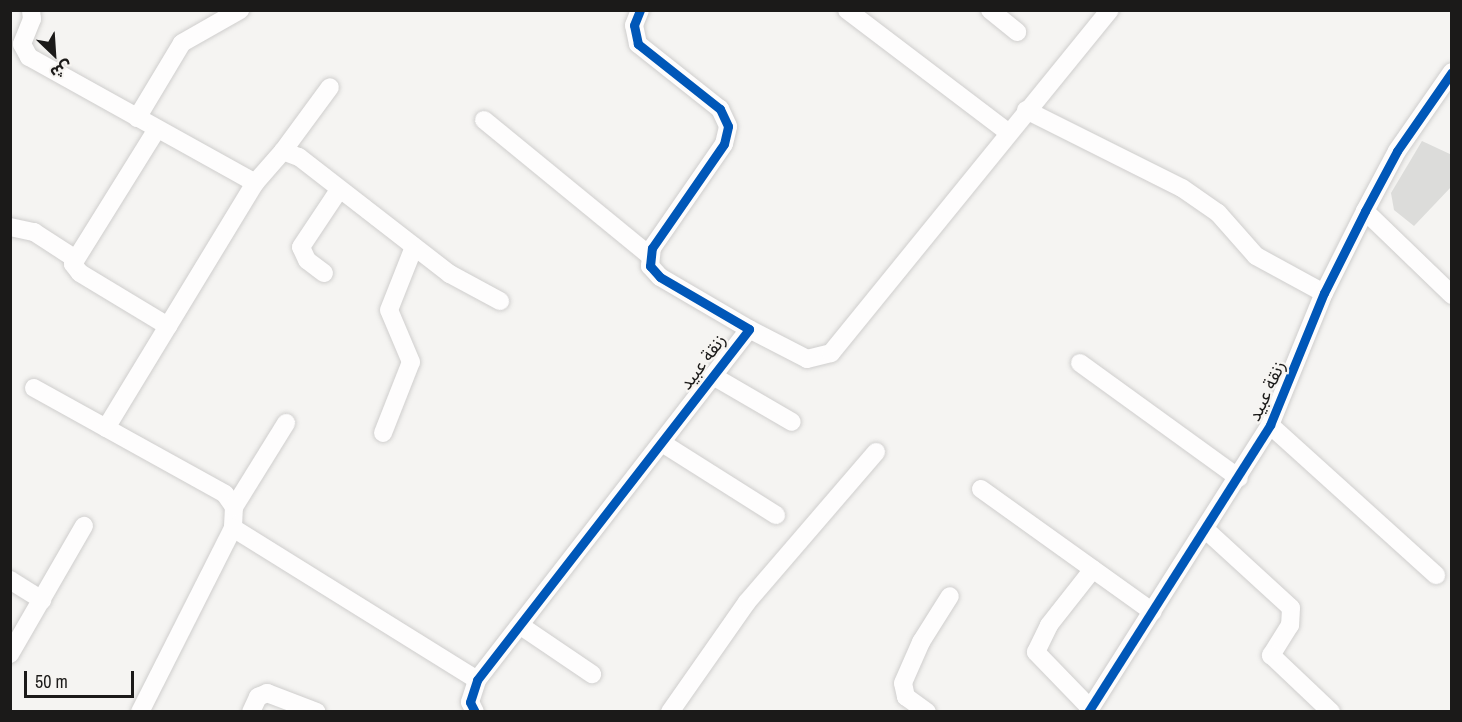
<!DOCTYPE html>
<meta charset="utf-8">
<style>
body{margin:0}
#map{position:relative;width:1462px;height:722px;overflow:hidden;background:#f5f4f2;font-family:"Archivo Narrow","Noto Sans Arabic",sans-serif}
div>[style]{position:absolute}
.building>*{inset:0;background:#dcdcda}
.roads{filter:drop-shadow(0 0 2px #cfcecd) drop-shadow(0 0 2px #cfcecd)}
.minor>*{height:18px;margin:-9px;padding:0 9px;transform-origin:9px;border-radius:9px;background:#fefdfd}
.cycleway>*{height:9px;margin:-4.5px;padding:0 4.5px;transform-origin:4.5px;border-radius:4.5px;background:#0057b8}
span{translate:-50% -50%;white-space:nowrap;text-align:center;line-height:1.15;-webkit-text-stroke:4.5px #f6f4f1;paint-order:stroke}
.street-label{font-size:18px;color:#1b1a19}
.frame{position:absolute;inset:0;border:12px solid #1b1a19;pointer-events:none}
.north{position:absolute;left:24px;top:24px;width:60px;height:60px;-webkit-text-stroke:4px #f6f4f1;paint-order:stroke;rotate:155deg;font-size:16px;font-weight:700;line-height:24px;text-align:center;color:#1b1a19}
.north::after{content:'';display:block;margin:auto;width:21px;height:27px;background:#1b1a19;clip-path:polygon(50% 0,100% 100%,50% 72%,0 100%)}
.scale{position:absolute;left:24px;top:671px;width:110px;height:27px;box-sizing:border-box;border:3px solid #1b1a19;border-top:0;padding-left:8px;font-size:18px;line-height:21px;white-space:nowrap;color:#1b1a19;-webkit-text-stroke:4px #f6f4f1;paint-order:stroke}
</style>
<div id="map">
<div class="building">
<div style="clip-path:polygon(1422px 141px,1452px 155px,1452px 186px,1414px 226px,1394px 210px,1391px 193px)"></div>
</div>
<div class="roads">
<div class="minor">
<div style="left:31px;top:10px;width:9px;rotate:84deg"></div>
<div style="left:32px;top:19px;width:27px;rotate:112deg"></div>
<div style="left:22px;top:44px;width:15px;rotate:62deg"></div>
<div style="left:29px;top:57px;width:259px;rotate:29.1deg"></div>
<div style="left:847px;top:10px;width:202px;rotate:37.2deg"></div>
<div style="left:990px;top:10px;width:35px;rotate:39deg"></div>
<div style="left:1026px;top:110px;width:174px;rotate:26.6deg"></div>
<div style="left:1182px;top:188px;width:44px;rotate:34.8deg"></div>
<div style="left:1218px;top:213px;width:57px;rotate:48.5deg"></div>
<div style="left:1256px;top:256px;width:77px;rotate:28.6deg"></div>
<div style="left:137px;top:118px;width:87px;rotate:-59deg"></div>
<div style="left:182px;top:43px;width:67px;rotate:-29.6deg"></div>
<div style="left:484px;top:120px;width:212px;rotate:39.3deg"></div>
<div style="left:157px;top:129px;width:159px;rotate:121.9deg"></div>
<div style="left:73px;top:264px;width:11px;rotate:52deg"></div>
<div style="left:80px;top:273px;width:103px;rotate:31.1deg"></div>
<div style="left:283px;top:151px;width:79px;rotate:-53.7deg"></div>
<div style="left:1365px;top:211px;width:121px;rotate:44deg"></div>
<div style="left:10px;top:227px;width:25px;rotate:12deg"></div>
<div style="left:34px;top:232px;width:48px;rotate:33deg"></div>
<div style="left:324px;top:273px;width:21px;rotate:-143deg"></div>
<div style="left:307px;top:260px;width:14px;rotate:-115deg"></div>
<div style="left:301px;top:247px;width:69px;rotate:-56.3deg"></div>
<div style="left:749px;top:329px;width:65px;rotate:27.3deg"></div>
<div style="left:807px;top:359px;width:25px;rotate:-14deg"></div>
<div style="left:831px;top:353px;width:442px;rotate:-50.9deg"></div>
<div style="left:1080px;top:363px;width:196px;rotate:35.9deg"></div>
<div style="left:713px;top:376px;width:91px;rotate:30.2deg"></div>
<div style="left:34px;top:388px;width:218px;rotate:29deg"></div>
<div style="left:225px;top:494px;width:16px;rotate:55deg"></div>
<div style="left:234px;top:507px;width:21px;rotate:93deg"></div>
<div style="left:233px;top:528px;width:206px;rotate:116.8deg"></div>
<div style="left:1270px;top:425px;width:224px;rotate:42.1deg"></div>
<div style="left:106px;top:428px;width:287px;rotate:-58.7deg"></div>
<div style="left:255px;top:183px;width:43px;rotate:-48.8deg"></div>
<div style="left:283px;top:151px;width:17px;rotate:21deg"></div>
<div style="left:299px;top:157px;width:191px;rotate:37.8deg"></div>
<div style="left:450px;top:274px;width:57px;rotate:28.4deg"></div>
<div style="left:383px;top:433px;width:76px;rotate:-68.5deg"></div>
<div style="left:411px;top:362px;width:56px;rotate:-112.9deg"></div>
<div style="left:389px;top:310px;width:68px;rotate:-68.4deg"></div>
<div style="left:662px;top:443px;width:135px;rotate:32.3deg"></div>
<div style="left:981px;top:489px;width:211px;rotate:35.6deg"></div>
<div style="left:234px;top:507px;width:99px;rotate:-58.2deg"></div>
<div style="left:233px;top:528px;width:287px;rotate:31.9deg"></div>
<div style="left:1206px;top:530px;width:115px;rotate:42.5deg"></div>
<div style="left:1291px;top:608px;width:17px;rotate:93deg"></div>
<div style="left:1290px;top:625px;width:36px;rotate:122deg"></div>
<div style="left:1271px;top:655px;width:83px;rotate:43.5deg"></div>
<div style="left:10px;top:580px;width:38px;rotate:32deg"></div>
<div style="left:521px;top:626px;width:86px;rotate:34.1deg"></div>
<div style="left:10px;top:654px;width:148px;rotate:-60deg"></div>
<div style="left:1090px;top:708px;width:78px;rotate:-134deg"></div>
<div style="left:1036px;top:652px;width:30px;rotate:-64deg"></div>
<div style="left:1049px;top:625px;width:71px;rotate:-51.8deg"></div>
<div style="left:251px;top:712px;width:17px;rotate:-65deg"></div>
<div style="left:258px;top:697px;width:10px;rotate:-24deg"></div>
<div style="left:267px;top:693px;width:53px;rotate:20.8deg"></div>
<div style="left:475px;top:712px;width:11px;rotate:-117deg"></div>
<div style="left:470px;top:702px;width:23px;rotate:-72deg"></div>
<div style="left:477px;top:680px;width:444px;rotate:-52.2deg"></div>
<div style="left:749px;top:329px;width:103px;rotate:-149.7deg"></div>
<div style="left:660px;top:277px;width:15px;rotate:-132deg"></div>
<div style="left:650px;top:266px;width:18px;rotate:-84deg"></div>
<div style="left:652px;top:248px;width:126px;rotate:-55.3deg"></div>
<div style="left:724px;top:144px;width:18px;rotate:-77deg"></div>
<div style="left:728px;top:126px;width:19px;rotate:-115deg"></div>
<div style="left:720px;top:109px;width:105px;rotate:-141.6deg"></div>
<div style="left:638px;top:44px;width:19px;rotate:-102deg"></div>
<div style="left:634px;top:25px;width:16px;rotate:-68deg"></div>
<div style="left:670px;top:712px;width:134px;rotate:-55deg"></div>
<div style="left:747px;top:602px;width:198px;rotate:-49.3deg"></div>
<div style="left:927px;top:712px;width:26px;rotate:-144deg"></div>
<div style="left:906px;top:697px;width:14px;rotate:-102deg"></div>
<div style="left:903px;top:683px;width:45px;rotate:-66.3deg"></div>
<div style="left:921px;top:642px;width:54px;rotate:-57.8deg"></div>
<div style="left:1088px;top:712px;width:340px;rotate:-57.6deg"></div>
<div style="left:1270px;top:425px;width:143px;rotate:-67.8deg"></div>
<div style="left:1324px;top:293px;width:92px;rotate:-63.4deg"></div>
<div style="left:1365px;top:211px;width:68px;rotate:-61.9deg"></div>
<div style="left:1397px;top:151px;width:96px;rotate:-55.2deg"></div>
</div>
</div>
<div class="cycleway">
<div style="left:475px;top:712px;width:11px;rotate:-117deg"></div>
<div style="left:470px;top:702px;width:23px;rotate:-72deg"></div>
<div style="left:477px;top:680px;width:444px;rotate:-52.2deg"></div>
<div style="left:749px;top:329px;width:103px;rotate:-149.7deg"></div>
<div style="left:660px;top:277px;width:15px;rotate:-132deg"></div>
<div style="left:650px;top:266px;width:18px;rotate:-84deg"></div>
<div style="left:652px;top:248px;width:126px;rotate:-55.3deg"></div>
<div style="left:724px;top:144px;width:18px;rotate:-77deg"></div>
<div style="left:728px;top:126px;width:19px;rotate:-115deg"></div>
<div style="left:720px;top:109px;width:105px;rotate:-141.6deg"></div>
<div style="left:638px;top:44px;width:19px;rotate:-102deg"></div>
<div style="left:634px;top:25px;width:16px;rotate:-68deg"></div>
<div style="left:1088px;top:712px;width:340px;rotate:-57.6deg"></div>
<div style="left:1270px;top:425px;width:143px;rotate:-67.8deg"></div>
<div style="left:1324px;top:293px;width:92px;rotate:-63.4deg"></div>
<div style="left:1365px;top:211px;width:68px;rotate:-61.9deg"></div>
<div style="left:1397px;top:151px;width:96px;rotate:-55.2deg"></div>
</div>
<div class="street-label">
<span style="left:703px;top:362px;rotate:-53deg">زنقة عبيد</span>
<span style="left:1267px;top:391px;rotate:-65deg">زنقة عبيد</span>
</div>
<div class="frame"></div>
<div class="north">ش</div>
<div class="scale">50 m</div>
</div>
